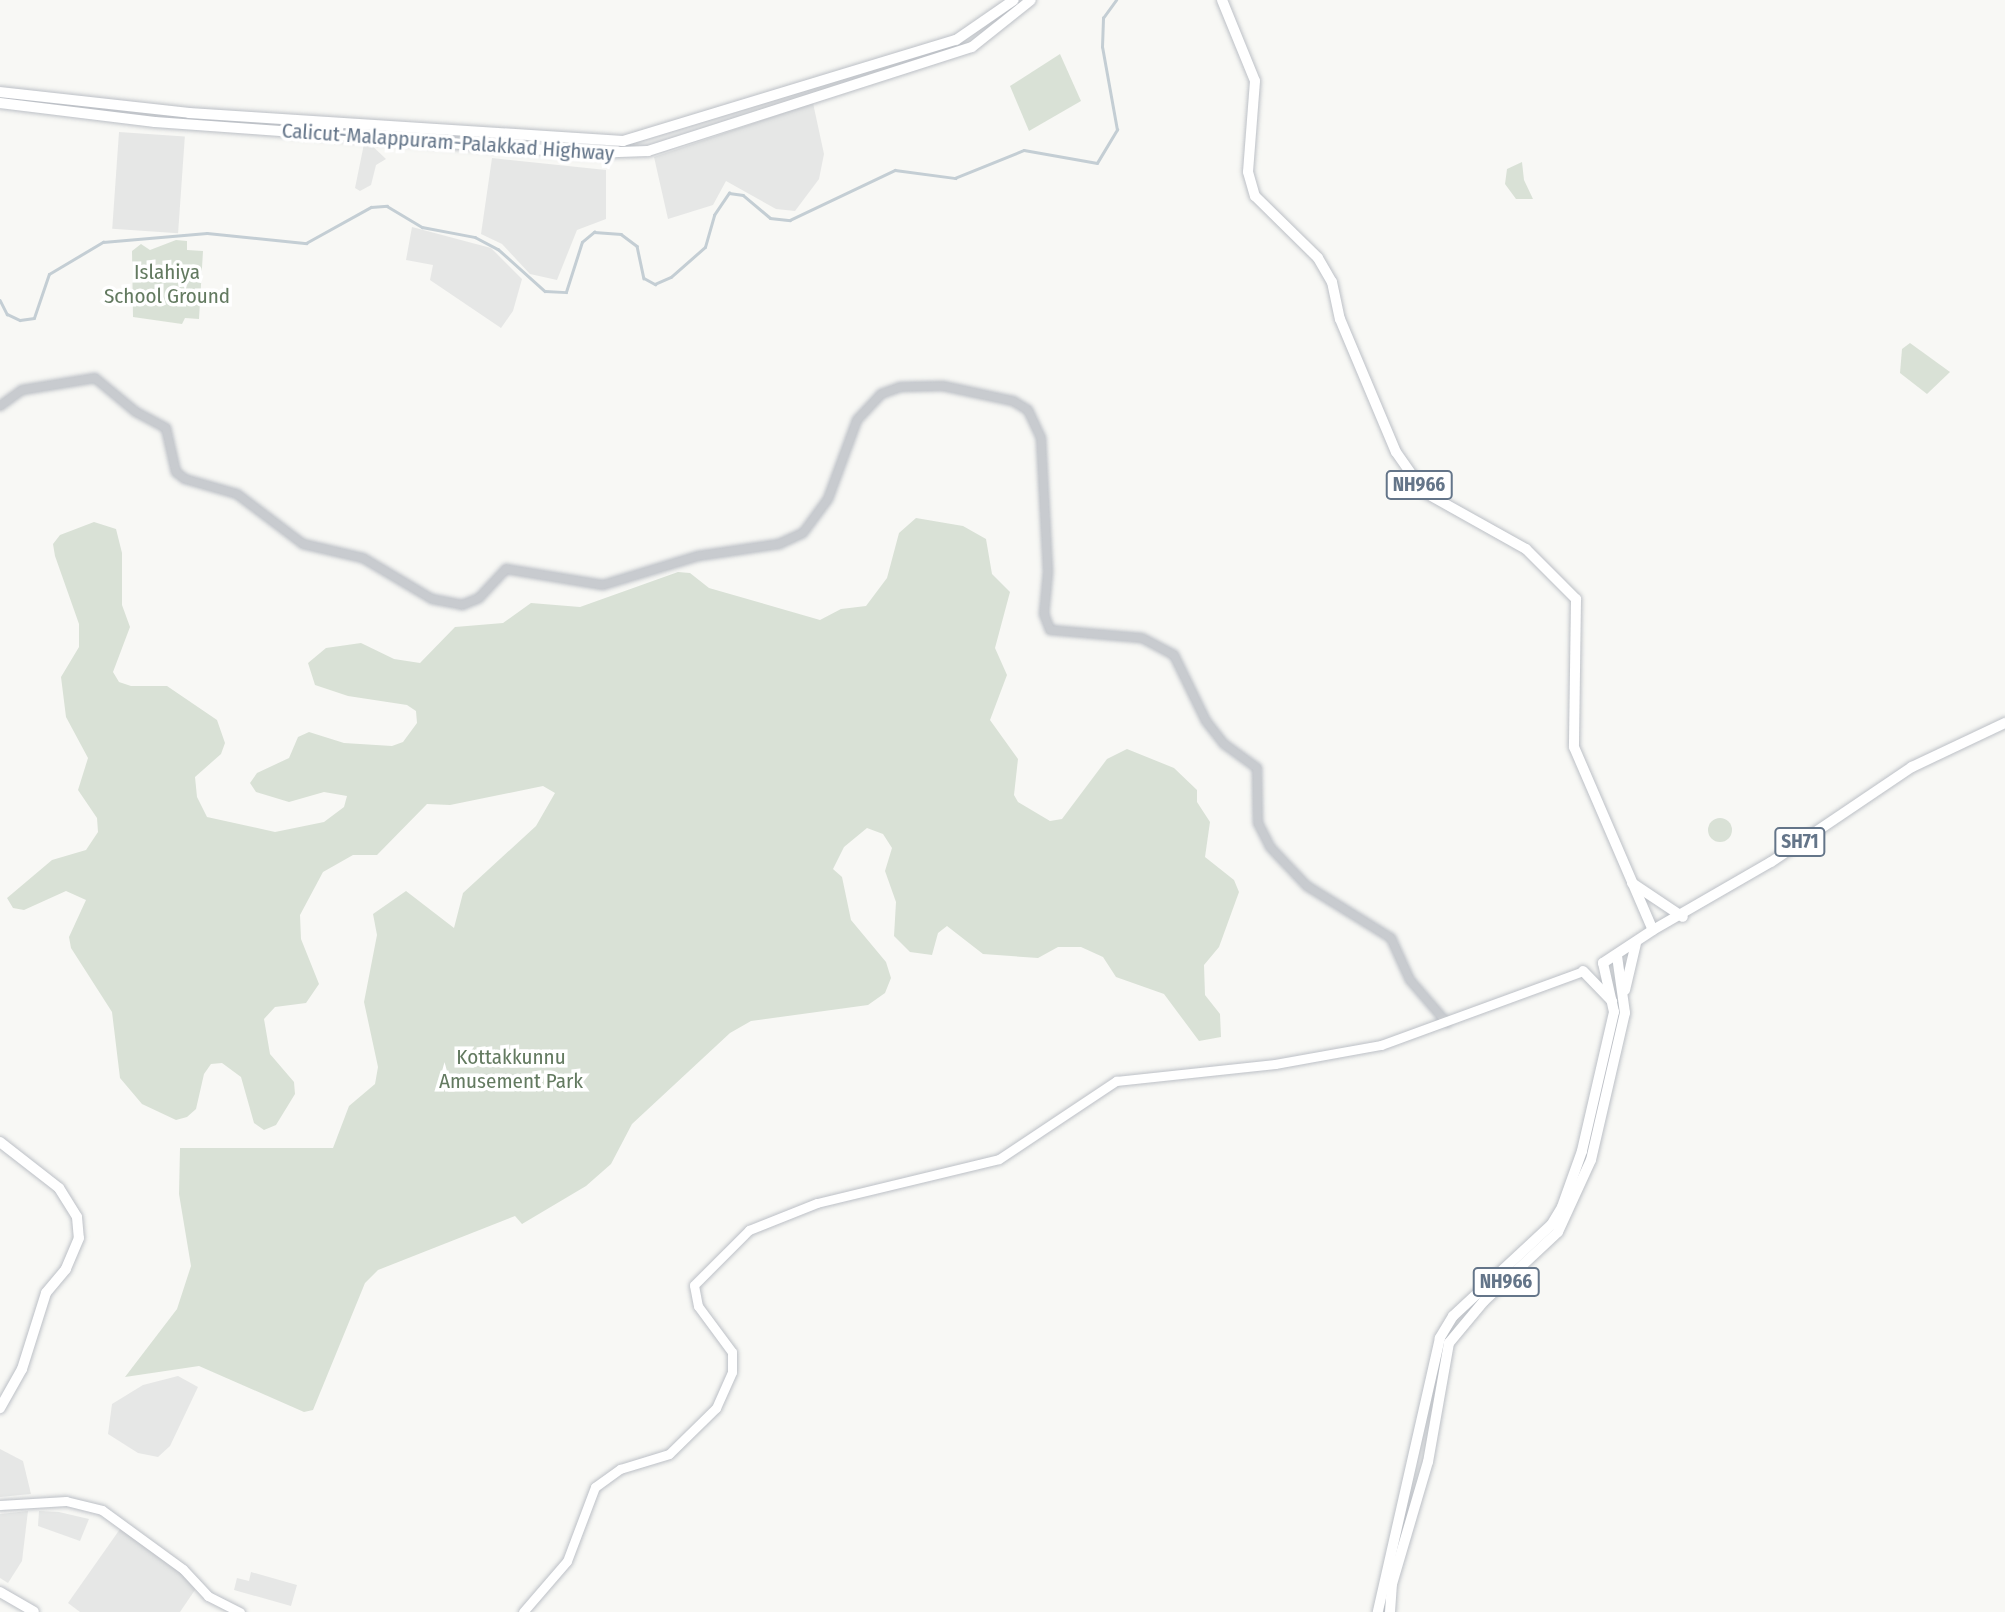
<!DOCTYPE html>
<style>
body{margin:0}
#map{position:relative;width:2005px;height:1612px;overflow:hidden;background:#f8f8f5;font-family:"Fira Sans Condensed",sans-serif}
div>[style]{position:absolute}
.built>*{inset:0;background:#e6e7e6;transform-origin:0 0}
.green>*{inset:0;background:#d9e1d6}
.round{border-radius:50%}
.stream>*{height:2.5px;margin:-1.25px;padding:0 1.25px;transform-origin:1.25px;border-radius:1.25px;background:#c4ced4}
.roads{filter:drop-shadow(0 0 2px #bcc0c6) drop-shadow(0 0 2px #bcc0c6)}
.tertiary>*{height:8px;margin:-4px;padding:0 4px;transform-origin:4px;border-radius:4px;background:#c8cbcf}
.secondary>*{height:9px;margin:-4.5px;padding:0 4.5px;transform-origin:4.5px;border-radius:4.5px;background:#fff}
.primary>*{height:10px;margin:-5px;padding:0 5px;transform-origin:5px;border-radius:5px;background:#fff}
.trunk>*{height:10px;margin:-5px;padding:0 5px;transform-origin:5px;border-radius:5px;background:#fff}
span{translate:-50% -50%;white-space:nowrap;text-align:center;line-height:1.15;-webkit-text-stroke:7px #fff;paint-order:stroke}
.shield-label span{padding:2px 5px;background:#fff;border:2px solid;border-radius:5px;-webkit-text-stroke-width:0}
.shield-label{font-size:19px;color:#647589;font-weight:700}
.street-label{font-size:21px;color:#647589}
.park-label{font-size:21px;color:#637a60}
</style>
<div id="map">
<div class="built">
<div style="clip-path:polygon(813px 103px,824px 154px,819px 179px,795px 211px,776px 209px,726px 181px,713px 205px,668px 219px,654px 157px)"></div>
<div style="left:119px;top:132px;width:66px;height:97px;rotate:4deg"></div>
<div style="clip-path:polygon(365px 139px,386px 159px,376px 165px,371px 185px,360px 191px,355px 188px)"></div>
<div style="clip-path:polygon(492px 158px,606px 170px,606px 219px,577px 230px,557px 280px,530px 274px,502px 244px,481px 234px)"></div>
<div style="clip-path:polygon(412px 227px,491px 248px,522px 279px,513px 311px,501px 328px,430px 280px,433px 265px,406px 260px)"></div>
<div style="clip-path:polygon(178px 1376px,198px 1387px,170px 1446px,158px 1457px,138px 1453px,108px 1434px,112px 1404px,143px 1385px)"></div>
<div style="clip-path:polygon(0 1449px,23px 1461px,31px 1494px,0 1497px)"></div>
<div style="clip-path:polygon(28px 1511px,22px 1561px,8px 1583px,0 1578px,0 1514px)"></div>
<div style="clip-path:polygon(39px 1511px,59px 1512px,89px 1519px,80px 1541px,38px 1526px)"></div>
<div style="clip-path:polygon(120px 1529px,199px 1584px,180px 1612px,80px 1612px,68px 1603px)"></div>
<div style="clip-path:polygon(251px 1572px,297px 1585px,291px 1606px,234px 1590px,237px 1578px,249px 1581px)"></div>
</div>
<div class="green">
<div style="clip-path:polygon(1060px 54px,1081px 101px,1029px 131px,1010px 86px)"></div>
<div style="clip-path:polygon(1522px 162px,1524px 180px,1533px 199px,1516px 199px,1505px 184px,1507px 169px)"></div>
<div style="clip-path:polygon(176px 240px,187px 241px,187px 250px,203px 251px,199px 319px,185px 318px,182px 324px,133px 317px,132px 251px,141px 244px,150px 250px)"></div>
<div style="clip-path:polygon(1910px 343px,1950px 372px,1927px 394px,1900px 373px,1902px 349px)"></div>
<div style="clip-path:polygon(916px 518px,963px 526px,986px 539px,992px 574px,1010px 592px,995px 648px,1007px 675px,990px 720px,1018px 759px,1014px 795px,1018px 802px,1050px 821px,1062px 819px,1107px 759px,1127px 749px,1174px 768px,1197px 790px,1197px 802px,1210px 822px,1205px 857px,1234px 880px,1239px 892px,1219px 947px,1204px 965px,1205px 995px,1220px 1014px,1221px 1037px,1199px 1041px,1164px 994px,1116px 977px,1103px 957px,1081px 947px,1058px 947px,1038px 958px,983px 954px,947px 926px,938px 933px,932px 955px,910px 952px,894px 936px,896px 902px,885px 871px,892px 848px,883px 834px,867px 828px,844px 847px,833px 869px,842px 877px,851px 920px,886px 962px,891px 978px,885px 993px,868px 1005px,751px 1021px,730px 1033px,632px 1124px,611px 1164px,586px 1186px,522px 1224px,515px 1216px,378px 1270px,365px 1283px,313px 1410px,304px 1412px,199px 1366px,125px 1377px,177px 1309px,191px 1266px,179px 1194px,180px 1148px,333px 1148px,349px 1106px,375px 1084px,378px 1067px,364px 1002px,377px 935px,373px 914px,406px 891px,454px 928px,463px 893px,536px 826px,555px 793px,543px 786px,450px 805px,427px 804px,377px 855px,353px 855px,323px 872px,300px 915px,301px 939px,319px 984px,306px 1003px,275px 1007px,264px 1019px,270px 1054px,294px 1082px,295px 1094px,276px 1125px,264px 1130px,254px 1123px,241px 1077px,222px 1063px,211px 1064px,204px 1074px,196px 1109px,187px 1117px,176px 1120px,142px 1104px,120px 1078px,112px 1012px,71px 948px,69px 937px,86px 900px,66px 891px,24px 910px,13px 908px,7px 898px,52px 860px,86px 850px,98px 832px,97px 818px,78px 790px,88px 758px,66px 717px,61px 677px,79px 647px,79px 624px,55px 556px,53px 544px,60px 535px,94px 522px,116px 529px,122px 553px,122px 605px,130px 627px,113px 672px,119px 682px,131px 686px,167px 686px,217px 720px,225px 743px,221px 754px,195px 777px,197px 797px,207px 817px,275px 832px,324px 822px,344px 807px,347px 796px,324px 792px,289px 802px,256px 792px,250px 783px,257px 773px,289px 758px,298px 737px,309px 732px,344px 743px,392px 746px,403px 742px,417px 723px,416px 711px,407px 705px,348px 696px,315px 685px,308px 663px,326px 648px,361px 643px,394px 659px,420px 663px,455px 627px,503px 623px,531px 603px,580px 607px,678px 572px,690px 573px,709px 588px,820px 620px,841px 609px,866px 606px,887px 578px,899px 533px)"></div>
<div class="round" style="left:1708px;top:818px;width:24px;height:24px"></div>
</div>
<div class="stream">
<div style="left:0;top:300px;width:16px;rotate:63deg"></div>
<div style="left:7px;top:314px;width:14px;rotate:25deg"></div>
<div style="left:20px;top:320px;width:14px;rotate:-8deg"></div>
<div style="left:34px;top:318px;width:46px;rotate:-71.2deg"></div>
<div style="left:49px;top:274px;width:63px;rotate:-30.7deg"></div>
<div style="left:103px;top:242px;width:104px;rotate:-4.9deg"></div>
<div style="left:207px;top:233px;width:100px;rotate:5.8deg"></div>
<div style="left:306px;top:243px;width:74px;rotate:-29deg"></div>
<div style="left:371px;top:207px;width:16px;rotate:-4deg"></div>
<div style="left:387px;top:206px;width:41px;rotate:31deg"></div>
<div style="left:422px;top:227px;width:54px;rotate:10.7deg"></div>
<div style="left:475px;top:237px;width:26px;rotate:28deg"></div>
<div style="left:498px;top:249px;width:63px;rotate:41.8deg"></div>
<div style="left:545px;top:291px;width:21px;rotate:3deg"></div>
<div style="left:566px;top:292px;width:52px;rotate:-72.3deg"></div>
<div style="left:582px;top:242px;width:16px;rotate:-40deg"></div>
<div style="left:594px;top:232px;width:27px;rotate:4deg"></div>
<div style="left:621px;top:234px;width:20px;rotate:37deg"></div>
<div style="left:637px;top:246px;width:33px;rotate:78deg"></div>
<div style="left:644px;top:278px;width:13px;rotate:29deg"></div>
<div style="left:655px;top:284px;width:17px;rotate:-24deg"></div>
<div style="left:671px;top:277px;width:45px;rotate:-41.4deg"></div>
<div style="left:705px;top:247px;width:33px;rotate:-74deg"></div>
<div style="left:714px;top:215px;width:27px;rotate:-56deg"></div>
<div style="left:729px;top:193px;width:14px;rotate:8deg"></div>
<div style="left:743px;top:195px;width:35px;rotate:40deg"></div>
<div style="left:770px;top:218px;width:20px;rotate:6deg"></div>
<div style="left:790px;top:220px;width:116px;rotate:-25.5deg"></div>
<div style="left:895px;top:170px;width:61px;rotate:7.6deg"></div>
<div style="left:955px;top:178px;width:74px;rotate:-22.1deg"></div>
<div style="left:1024px;top:150px;width:74px;rotate:10.1deg"></div>
<div style="left:1097px;top:163px;width:39px;rotate:-59deg"></div>
<div style="left:1117px;top:130px;width:84px;rotate:-100.2deg"></div>
<div style="left:1102px;top:47px;width:29px;rotate:-88deg"></div>
<div style="left:1103px;top:18px;width:22px;rotate:-54deg"></div>
</div>
<div class="roads">
<div class="tertiary">
<div style="left:0;top:406px;width:27px;rotate:-36deg"></div>
<div style="left:22px;top:390px;width:74px;rotate:-9.3deg"></div>
<div style="left:95px;top:378px;width:53px;rotate:39.7deg"></div>
<div style="left:136px;top:412px;width:34px;rotate:28deg"></div>
<div style="left:166px;top:428px;width:45px;rotate:77.2deg"></div>
<div style="left:176px;top:472px;width:11px;rotate:38deg"></div>
<div style="left:185px;top:479px;width:54px;rotate:16.1deg"></div>
<div style="left:237px;top:494px;width:83px;rotate:37.1deg"></div>
<div style="left:303px;top:544px;width:62px;rotate:13.1deg"></div>
<div style="left:363px;top:558px;width:80px;rotate:30.7deg"></div>
<div style="left:432px;top:599px;width:31px;rotate:11deg"></div>
<div style="left:462px;top:605px;width:18px;rotate:-22deg"></div>
<div style="left:479px;top:598px;width:40px;rotate:-47deg"></div>
<div style="left:506px;top:569px;width:98px;rotate:9.4deg"></div>
<div style="left:603px;top:585px;width:99px;rotate:-17deg"></div>
<div style="left:698px;top:556px;width:82px;rotate:-8.4deg"></div>
<div style="left:779px;top:544px;width:26px;rotate:-25deg"></div>
<div style="left:803px;top:533px;width:42px;rotate:-53.7deg"></div>
<div style="left:828px;top:499px;width:84px;rotate:-69.8deg"></div>
<div style="left:857px;top:420px;width:35px;rotate:-47deg"></div>
<div style="left:881px;top:394px;width:20px;rotate:-20deg"></div>
<div style="left:900px;top:387px;width:43px;rotate:-1.3deg"></div>
<div style="left:943px;top:386px;width:72px;rotate:12.1deg"></div>
<div style="left:1013px;top:401px;width:17px;rotate:31deg"></div>
<div style="left:1028px;top:410px;width:31px;rotate:65deg"></div>
<div style="left:1041px;top:438px;width:134px;rotate:87deg"></div>
<div style="left:1048px;top:572px;width:42px;rotate:95.4deg"></div>
<div style="left:1044px;top:614px;width:17px;rotate:69deg"></div>
<div style="left:1050px;top:630px;width:92px;rotate:5deg"></div>
<div style="left:1142px;top:638px;width:36px;rotate:28deg"></div>
<div style="left:1174px;top:655px;width:73px;rotate:64.1deg"></div>
<div style="left:1206px;top:721px;width:29px;rotate:52deg"></div>
<div style="left:1224px;top:744px;width:41px;rotate:36deg"></div>
<div style="left:1257px;top:768px;width:55px;rotate:89deg"></div>
<div style="left:1258px;top:823px;width:27px;rotate:63deg"></div>
<div style="left:1270px;top:847px;width:54px;rotate:46.5deg"></div>
<div style="left:1307px;top:886px;width:99px;rotate:31.8deg"></div>
<div style="left:1391px;top:938px;width:46px;rotate:65.7deg"></div>
<div style="left:1410px;top:980px;width:57px;rotate:49.3deg"></div>
</div>
<div class="secondary">
<div style="left:0;top:1505px;width:66px;rotate:-3.5deg"></div>
<div style="left:66px;top:1501px;width:37px;rotate:14deg"></div>
<div style="left:102px;top:1510px;width:100px;rotate:36.1deg"></div>
<div style="left:183px;top:1569px;width:37px;rotate:47deg"></div>
<div style="left:208px;top:1596px;width:36px;rotate:27deg"></div>
<div style="left:523px;top:1612px;width:67px;rotate:-49.2deg"></div>
<div style="left:567px;top:1561px;width:79px;rotate:-69.3deg"></div>
<div style="left:595px;top:1487px;width:31px;rotate:-36deg"></div>
<div style="left:620px;top:1469px;width:51px;rotate:-17deg"></div>
<div style="left:669px;top:1454px;width:66px;rotate:-44.4deg"></div>
<div style="left:716px;top:1408px;width:39px;rotate:-66deg"></div>
<div style="left:732px;top:1372px;width:20px;rotate:-90deg"></div>
<div style="left:732px;top:1352px;width:57px;rotate:-126.5deg"></div>
<div style="left:698px;top:1306px;width:21px;rotate:-101deg"></div>
<div style="left:694px;top:1285px;width:78px;rotate:-45deg"></div>
<div style="left:749px;top:1230px;width:73px;rotate:-21.7deg"></div>
<div style="left:817px;top:1203px;width:187px;rotate:-13.6deg"></div>
<div style="left:999px;top:1159px;width:141px;rotate:-33.7deg"></div>
<div style="left:1116px;top:1081px;width:160px;rotate:-6.1deg"></div>
<div style="left:1275px;top:1064px;width:108px;rotate:-10.2deg"></div>
<div style="left:1381px;top:1045px;width:215px;rotate:-20.1deg"></div>
</div>
<div class="primary">
<div style="left:1632px;top:883px;width:61px;rotate:33.7deg"></div>
<div style="left:1653px;top:930px;width:136px;rotate:-30deg"></div>
<div style="left:1771px;top:862px;width:170px;rotate:-34deg"></div>
<div style="left:1912px;top:767px;width:103px;rotate:-25.3deg"></div>
<div style="left:1583px;top:971px;width:42px;rotate:46deg"></div>
<div style="left:1625px;top:990px;width:48px;rotate:-76.8deg"></div>
</div>
<div class="trunk">
<div style="left:1222px;top:0;width:87px;rotate:67.8deg"></div>
<div style="left:1255px;top:81px;width:91px;rotate:94.4deg"></div>
<div style="left:1248px;top:172px;width:25px;rotate:74deg"></div>
<div style="left:1255px;top:196px;width:88px;rotate:44.5deg"></div>
<div style="left:1318px;top:258px;width:28px;rotate:60deg"></div>
<div style="left:1332px;top:282px;width:38px;rotate:78deg"></div>
<div style="left:1340px;top:319px;width:144px;rotate:67.2deg"></div>
<div style="left:1396px;top:452px;width:49px;rotate:55deg"></div>
<div style="left:1424px;top:492px;width:117px;rotate:29.2deg"></div>
<div style="left:1526px;top:549px;width:71px;rotate:45deg"></div>
<div style="left:1576px;top:599px;width:148px;rotate:90.8deg"></div>
<div style="left:1574px;top:747px;width:199px;rotate:66.7deg"></div>
<div style="left:1653px;top:930px;width:60px;rotate:146.6deg"></div>
<div style="left:1603px;top:963px;width:50px;rotate:77.3deg"></div>
<div style="left:1614px;top:1012px;width:143px;rotate:103deg"></div>
<div style="left:1582px;top:1151px;width:59px;rotate:109.7deg"></div>
<div style="left:1562px;top:1207px;width:21px;rotate:121deg"></div>
<div style="left:1551px;top:1225px;width:134px;rotate:137.1deg"></div>
<div style="left:1453px;top:1316px;width:26px;rotate:121deg"></div>
<div style="left:1440px;top:1338px;width:281px;rotate:102.8deg"></div>
<div style="left:0;top:92px;width:190px;rotate:6.3deg"></div>
<div style="left:189px;top:113px;width:435px;rotate:3.7deg"></div>
<div style="left:623px;top:141px;width:348px;rotate:-16.9deg"></div>
<div style="left:956px;top:40px;width:70px;rotate:-34.6deg"></div>
<div style="left:0;top:103px;width:156px;rotate:7deg"></div>
<div style="left:155px;top:122px;width:436px;rotate:4.1deg"></div>
<div style="left:590px;top:153px;width:58px;rotate:-2deg"></div>
<div style="left:648px;top:151px;width:340px;rotate:-17.8deg"></div>
<div style="left:972px;top:47px;width:75px;rotate:-38.5deg"></div>
<div style="left:0;top:1142px;width:75px;rotate:37.9deg"></div>
<div style="left:59px;top:1188px;width:34px;rotate:58deg"></div>
<div style="left:77px;top:1217px;width:21px;rotate:85deg"></div>
<div style="left:79px;top:1238px;width:34px;rotate:113deg"></div>
<div style="left:66px;top:1269px;width:31px;rotate:130deg"></div>
<div style="left:46px;top:1293px;width:80px;rotate:107.5deg"></div>
<div style="left:22px;top:1369px;width:45px;rotate:119.4deg"></div>
<div style="left:0;top:1592px;width:39px;rotate:30deg"></div>
<div style="left:1390px;top:1612px;width:28px;rotate:-86deg"></div>
<div style="left:1392px;top:1584px;width:127px;rotate:-73.6deg"></div>
<div style="left:1428px;top:1462px;width:121px;rotate:-80deg"></div>
<div style="left:1449px;top:1343px;width:55px;rotate:-50.2deg"></div>
<div style="left:1484px;top:1301px;width:101px;rotate:-43deg"></div>
<div style="left:1558px;top:1232px;width:79px;rotate:-65.4deg"></div>
<div style="left:1591px;top:1160px;width:151px;rotate:-77deg"></div>
<div style="left:1625px;top:1013px;width:58px;rotate:-98deg"></div>
</div>
</div>
<div class="shield-label">
<span style="left:1419px;top:485px">NH966</span>
<span style="left:1800px;top:842px">SH71</span>
<span style="left:1506px;top:1282px">NH966</span>
</div>
<div class="street-label">
<span style="left:448px;top:142px;rotate:4deg">Calicut-Malappuram-Palakkad Highway</span>
</div>
<div class="park-label">
<span style="left:167px;top:284px">Islahiya<br>School Ground</span>
<span style="left:511px;top:1069px">Kottakkunnu<br>Amusement Park</span>
</div>
</div>
